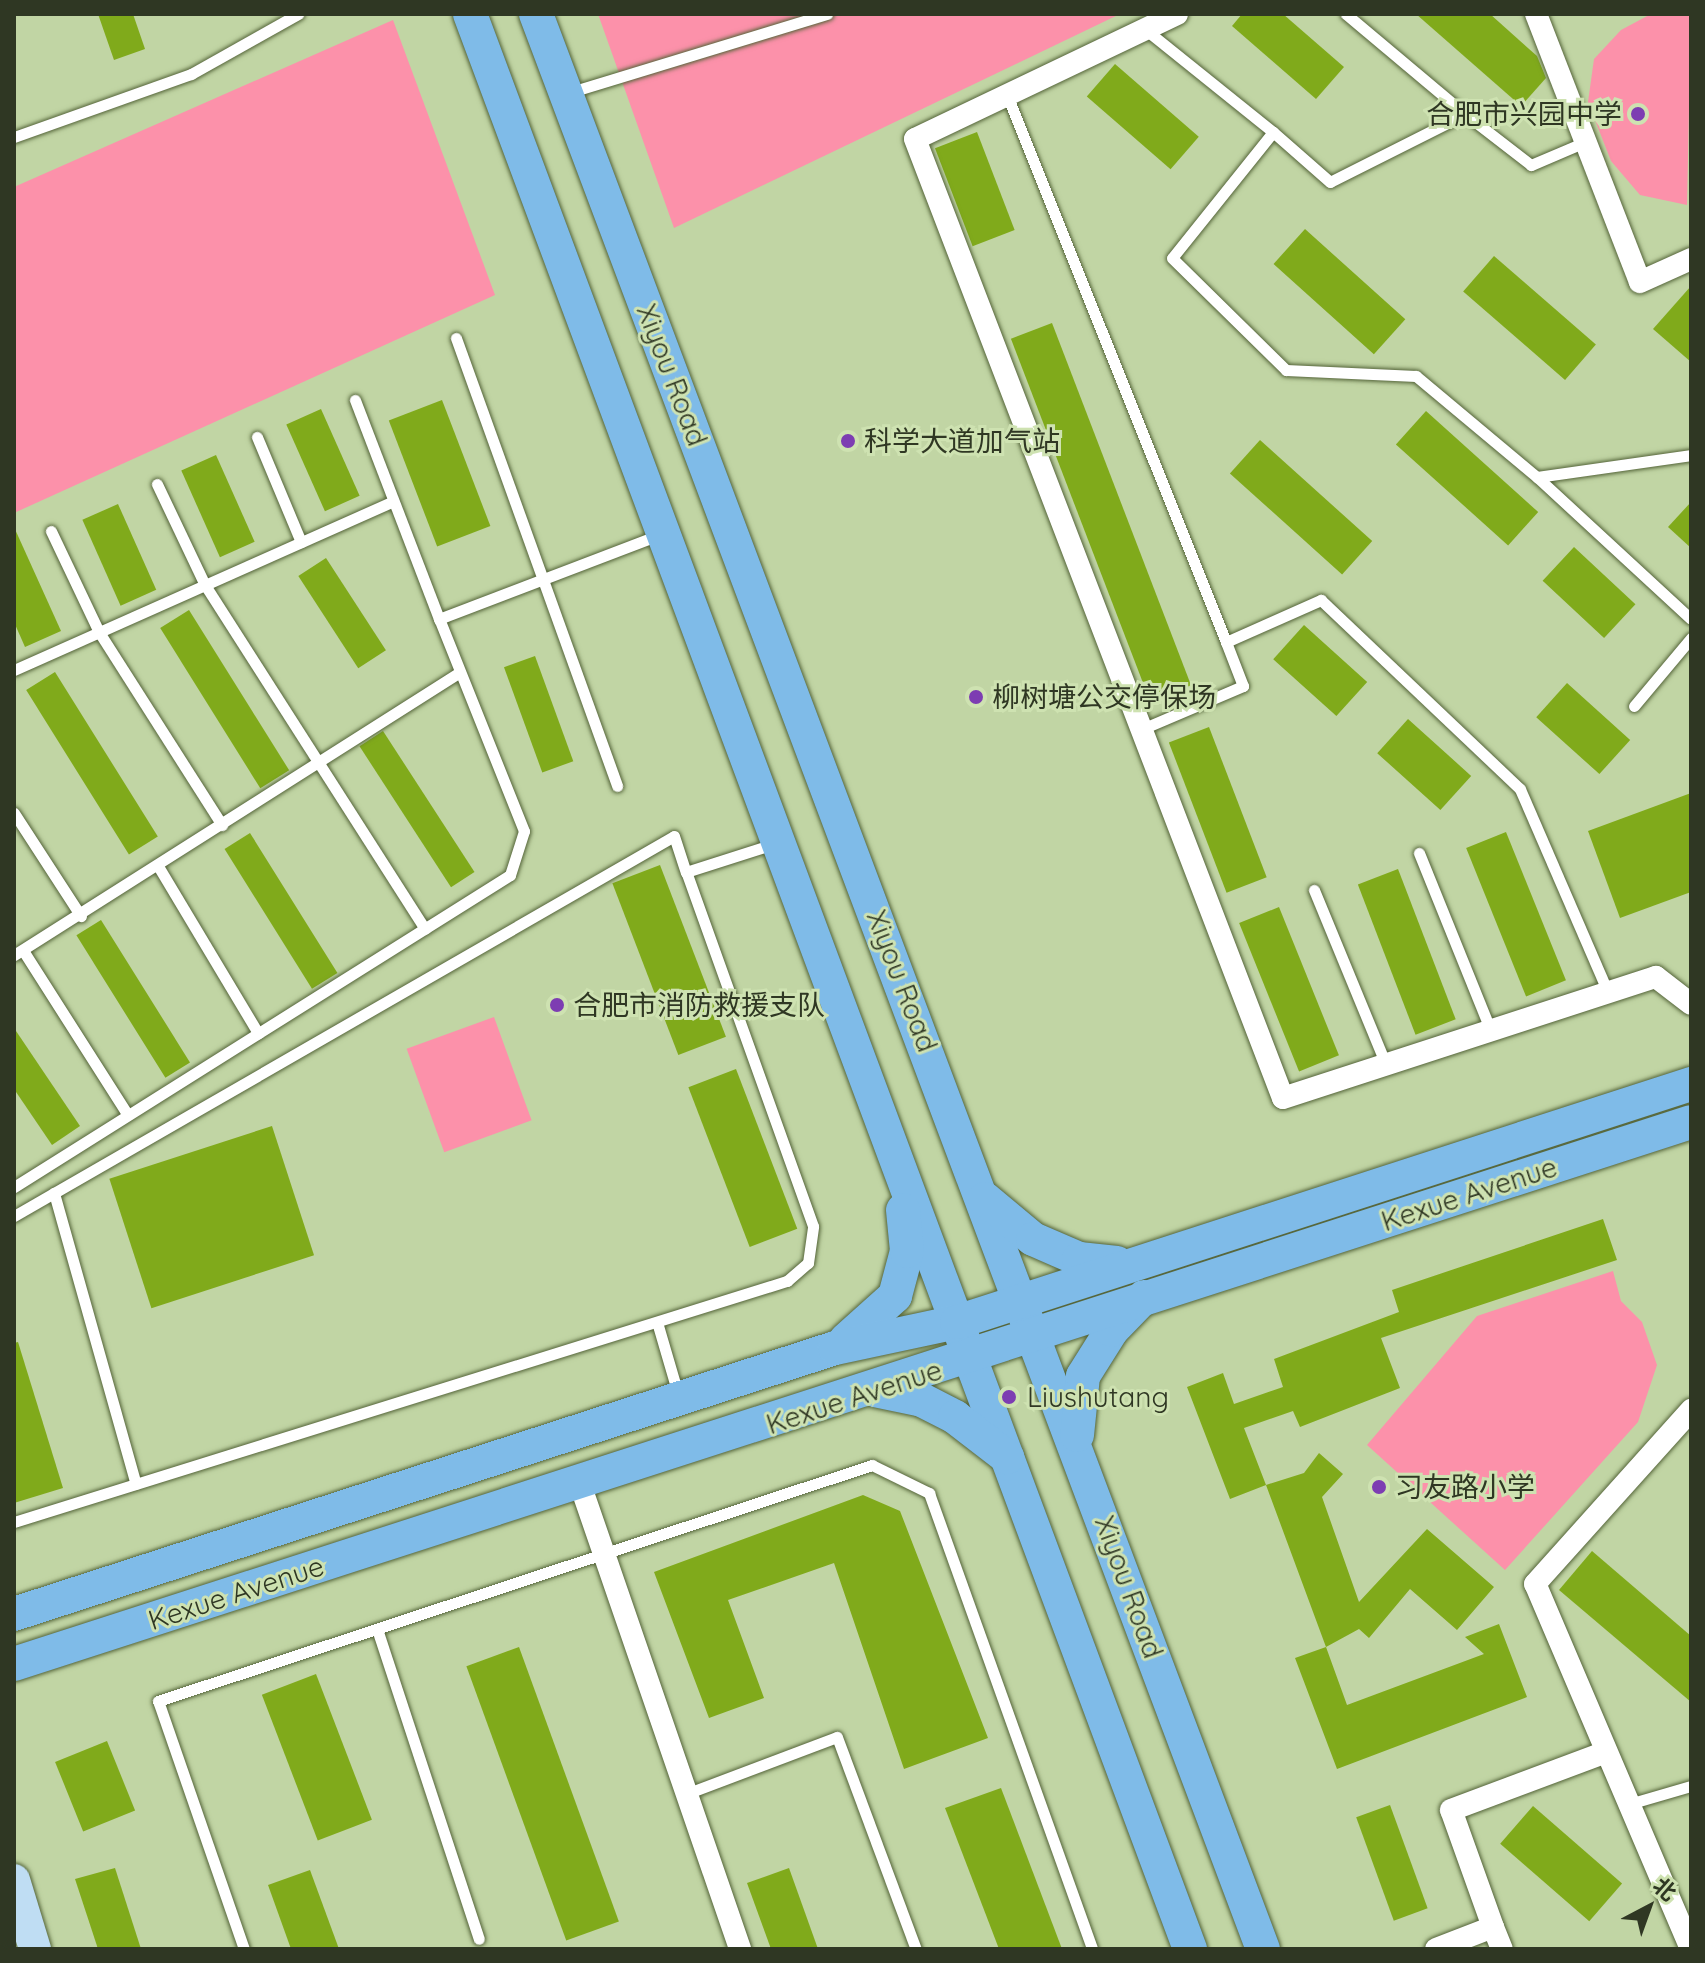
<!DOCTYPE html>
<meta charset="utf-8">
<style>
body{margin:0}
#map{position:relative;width:1705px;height:1963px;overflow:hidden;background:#c1d5a4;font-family:Quicksand,"Noto Sans SC",sans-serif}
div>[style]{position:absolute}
.green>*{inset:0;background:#fc91aa;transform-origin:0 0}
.building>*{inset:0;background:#80aa1b;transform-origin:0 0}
.roads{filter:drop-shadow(0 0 2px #546439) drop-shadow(0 0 2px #546439)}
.lane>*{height:11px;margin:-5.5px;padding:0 5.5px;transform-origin:5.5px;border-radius:5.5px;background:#fff}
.street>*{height:22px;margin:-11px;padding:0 11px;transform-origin:11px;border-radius:11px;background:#fff}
.secondary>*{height:32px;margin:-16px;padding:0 16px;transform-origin:16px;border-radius:16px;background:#bfddf3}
.primary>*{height:34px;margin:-17px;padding:0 17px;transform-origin:17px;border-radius:17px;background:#7fbbe8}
.dots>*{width:22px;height:22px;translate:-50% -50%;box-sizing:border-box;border:4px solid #cee2b1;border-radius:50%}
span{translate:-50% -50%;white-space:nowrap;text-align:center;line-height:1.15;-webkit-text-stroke:6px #cee2b1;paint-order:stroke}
.poi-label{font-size:28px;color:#2f3723}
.right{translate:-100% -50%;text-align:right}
.left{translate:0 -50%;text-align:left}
.street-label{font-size:28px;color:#2f3723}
.frame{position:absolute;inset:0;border:16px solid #2f3723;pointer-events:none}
.north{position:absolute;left:1609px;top:1867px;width:80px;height:80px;-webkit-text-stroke:6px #cee2b1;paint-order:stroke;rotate:41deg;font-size:22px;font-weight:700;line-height:32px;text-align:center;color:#2f3723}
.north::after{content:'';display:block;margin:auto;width:28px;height:36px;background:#2f3723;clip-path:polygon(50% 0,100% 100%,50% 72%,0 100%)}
</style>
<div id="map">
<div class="green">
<div style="clip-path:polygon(598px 14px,1120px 14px,674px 228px)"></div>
<div style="clip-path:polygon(1651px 14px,1691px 14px,1687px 205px,1640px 195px,1611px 161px,1588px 102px,1594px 59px,1621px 30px)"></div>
<div style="clip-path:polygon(393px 20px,495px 295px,14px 513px,14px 187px)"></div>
<div style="left:494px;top:1017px;width:110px;height:93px;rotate:70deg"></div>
<div style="clip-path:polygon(1613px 1271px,1621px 1301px,1642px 1322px,1657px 1365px,1638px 1422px,1505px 1570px,1367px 1445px,1477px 1316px)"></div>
</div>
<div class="building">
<div style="clip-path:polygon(98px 14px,133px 14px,145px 49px,114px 60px)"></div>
<div style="clip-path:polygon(1242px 14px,1283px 14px,1344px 67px,1316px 99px,1232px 26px)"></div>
<div style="clip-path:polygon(1416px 14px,1490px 14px,1537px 56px,1546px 78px,1521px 106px)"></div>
<div style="left:1115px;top:64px;width:111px;height:43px;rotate:41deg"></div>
<div style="left:977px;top:132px;width:105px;height:45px;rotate:69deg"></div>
<div style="left:1305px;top:229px;width:135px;height:47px;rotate:42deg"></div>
<div style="left:1494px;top:256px;width:135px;height:47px;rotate:41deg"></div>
<div style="clip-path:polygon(1691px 286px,1691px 362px,1653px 329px)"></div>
<div style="left:1052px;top:323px;width:388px;height:44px;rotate:69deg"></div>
<div style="left:442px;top:400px;width:135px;height:57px;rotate:69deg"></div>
<div style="left:321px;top:409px;width:95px;height:38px;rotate:66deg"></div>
<div style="left:1426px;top:411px;width:151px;height:45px;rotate:42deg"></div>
<div style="left:1260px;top:440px;width:151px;height:45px;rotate:42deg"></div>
<div style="left:216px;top:455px;width:95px;height:38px;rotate:66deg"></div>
<div style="clip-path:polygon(1691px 502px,1691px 548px,1668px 527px)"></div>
<div style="left:118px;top:504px;width:94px;height:39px;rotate:66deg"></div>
<div style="clip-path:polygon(14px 527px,61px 631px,25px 647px,14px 622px)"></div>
<div style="left:1574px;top:547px;width:84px;height:46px;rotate:43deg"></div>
<div style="left:326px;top:558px;width:110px;height:33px;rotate:57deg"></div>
<div style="left:189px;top:610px;width:189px;height:34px;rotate:58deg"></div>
<div style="left:1304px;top:625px;width:85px;height:46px;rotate:42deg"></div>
<div style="left:535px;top:656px;width:112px;height:33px;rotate:70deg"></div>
<div style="left:55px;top:672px;width:194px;height:34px;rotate:58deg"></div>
<div style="left:1567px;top:683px;width:85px;height:46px;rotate:42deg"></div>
<div style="left:1408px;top:719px;width:85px;height:46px;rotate:42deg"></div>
<div style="left:1209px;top:727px;width:161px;height:43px;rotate:69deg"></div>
<div style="left:383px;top:731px;width:168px;height:28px;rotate:57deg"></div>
<div style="clip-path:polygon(1691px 793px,1691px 892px,1620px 918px,1588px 831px)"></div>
<div style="left:1506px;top:832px;width:160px;height:43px;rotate:68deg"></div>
<div style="left:250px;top:833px;width:165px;height:30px;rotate:58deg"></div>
<div style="left:660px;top:865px;width:184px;height:51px;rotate:69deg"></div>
<div style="left:1398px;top:869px;width:161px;height:43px;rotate:69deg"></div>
<div style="left:1279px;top:907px;width:160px;height:43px;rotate:68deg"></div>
<div style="left:101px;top:920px;width:168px;height:29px;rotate:58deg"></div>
<div style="clip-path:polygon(14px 1028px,80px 1126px,52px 1145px,14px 1089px)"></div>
<div style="left:736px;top:1069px;width:171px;height:51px;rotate:69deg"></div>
<div style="left:272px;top:1126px;width:136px;height:171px;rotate:72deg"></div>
<div style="clip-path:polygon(1603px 1219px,1617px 1260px,1381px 1338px,1400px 1388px,1300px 1427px,1293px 1411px,1244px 1428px,1266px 1485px,1230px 1499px,1187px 1387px,1223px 1373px,1234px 1404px,1283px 1387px,1274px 1359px,1399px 1312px,1392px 1290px)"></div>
<div style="clip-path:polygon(18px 1342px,63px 1488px,14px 1503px,14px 1343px)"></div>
<div style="clip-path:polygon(1319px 1453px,1343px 1474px,1322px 1497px,1359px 1602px,1427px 1529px,1494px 1587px,1457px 1630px,1410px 1589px,1369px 1638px,1359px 1629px,1326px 1647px,1266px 1485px,1304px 1473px)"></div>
<div style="clip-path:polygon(863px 1495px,900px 1511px,988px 1738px,904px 1769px,834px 1563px,728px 1600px,764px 1698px,709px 1718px,654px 1572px)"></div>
<div style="clip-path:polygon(1592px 1551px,1691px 1636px,1691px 1702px,1559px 1590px)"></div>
<div style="clip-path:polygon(1499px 1624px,1527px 1697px,1337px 1769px,1295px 1658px,1326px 1647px,1347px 1705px,1484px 1654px,1465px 1637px)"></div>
<div style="left:519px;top:1647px;width:292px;height:56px;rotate:70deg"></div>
<div style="left:316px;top:1674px;width:156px;height:58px;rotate:69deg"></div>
<div style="left:107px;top:1741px;width:75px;height:56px;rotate:68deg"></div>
<div style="clip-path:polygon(1001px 1788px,1062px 1949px,999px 1949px,945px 1808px)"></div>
<div style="left:1390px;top:1805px;width:110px;height:36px;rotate:70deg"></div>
<div style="left:1533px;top:1806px;width:118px;height:50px;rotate:41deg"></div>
<div style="clip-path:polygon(115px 1868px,141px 1949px,98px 1949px,75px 1879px)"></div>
<div style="clip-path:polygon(789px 1868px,818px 1949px,771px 1949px,747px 1883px)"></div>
<div style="clip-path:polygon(310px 1870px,339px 1949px,291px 1949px,268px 1885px)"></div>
</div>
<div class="roads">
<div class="lane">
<div style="left:1346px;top:14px;width:155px;rotate:40deg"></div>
<div style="left:1146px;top:30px;width:163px;rotate:38.8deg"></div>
<div style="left:568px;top:93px;width:271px;rotate:-17deg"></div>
<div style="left:1007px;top:95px;width:589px;rotate:68.18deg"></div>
<div style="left:1226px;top:642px;width:104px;rotate:-23.9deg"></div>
<div style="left:1321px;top:600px;width:274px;rotate:43.5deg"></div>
<div style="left:1520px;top:789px;width:221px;rotate:66.6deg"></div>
<div style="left:14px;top:137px;width:188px;rotate:-19.6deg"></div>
<div style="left:191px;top:74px;width:123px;rotate:-29.3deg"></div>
<div style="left:1585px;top:142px;width:59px;rotate:156.9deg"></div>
<div style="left:1531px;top:165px;width:83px;rotate:-142.3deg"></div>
<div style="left:1465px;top:114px;width:151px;rotate:153.3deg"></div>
<div style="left:1330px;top:182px;width:76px;rotate:-138.7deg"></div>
<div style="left:1273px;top:132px;width:161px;rotate:128.7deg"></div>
<div style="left:1172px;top:258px;width:160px;rotate:44.5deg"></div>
<div style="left:1286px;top:370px;width:130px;rotate:2.6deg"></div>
<div style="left:1416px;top:376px;width:158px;rotate:39.9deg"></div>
<div style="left:1537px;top:477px;width:156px;rotate:-8.1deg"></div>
<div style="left:456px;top:338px;width:476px;rotate:70.2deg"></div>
<div style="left:355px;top:400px;width:235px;rotate:69deg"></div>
<div style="left:439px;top:619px;width:235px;rotate:-20.9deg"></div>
<div style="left:257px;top:437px;width:114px;rotate:67.3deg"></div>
<div style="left:1537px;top:477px;width:209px;rotate:42.7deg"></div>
<div style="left:157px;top:484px;width:112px;rotate:64.6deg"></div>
<div style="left:205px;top:585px;width:408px;rotate:57.4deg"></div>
<div style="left:51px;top:531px;width:112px;rotate:64.6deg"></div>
<div style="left:99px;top:632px;width:229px;rotate:57.5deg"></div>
<div style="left:14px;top:670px;width:415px;rotate:-24deg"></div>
<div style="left:1634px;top:706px;width:89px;rotate:-50deg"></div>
<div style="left:1142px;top:729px;width:110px;rotate:-23.1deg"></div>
<div style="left:1243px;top:686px;width:47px;rotate:-111.1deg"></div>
<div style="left:14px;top:813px;width:123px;rotate:57deg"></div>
<div style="left:1419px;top:853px;width:192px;rotate:68deg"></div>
<div style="left:158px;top:866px;width:195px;rotate:59.1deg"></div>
<div style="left:1314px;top:890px;width:189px;rotate:67.6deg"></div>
<div style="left:24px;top:952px;width:193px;rotate:57.5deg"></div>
<div style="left:14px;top:955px;width:528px;rotate:-32.4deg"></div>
<div style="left:14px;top:1187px;width:586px;rotate:-32.17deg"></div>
<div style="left:510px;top:875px;width:46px;rotate:-72.3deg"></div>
<div style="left:524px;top:831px;width:228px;rotate:-111.8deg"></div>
<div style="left:54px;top:1193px;width:715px;rotate:-29.93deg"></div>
<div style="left:674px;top:836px;width:38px;rotate:72deg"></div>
<div style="left:14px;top:1216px;width:46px;rotate:-29.9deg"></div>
<div style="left:54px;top:1193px;width:302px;rotate:74.3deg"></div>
<div style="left:657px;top:1322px;width:75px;rotate:73.7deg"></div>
<div style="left:14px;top:1522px;width:810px;rotate:-17.32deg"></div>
<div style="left:787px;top:1281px;width:28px;rotate:-41deg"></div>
<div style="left:808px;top:1263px;width:37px;rotate:-82deg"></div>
<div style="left:813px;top:1226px;width:376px;rotate:-109.7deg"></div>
<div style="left:686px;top:872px;width:92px;rotate:-17.7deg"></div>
<div style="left:377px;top:1629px;width:326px;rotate:71.8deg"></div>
<div style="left:686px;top:1794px;width:161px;rotate:-20.7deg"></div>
<div style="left:837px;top:1737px;width:226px;rotate:69.6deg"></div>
<div style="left:1629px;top:1804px;width:65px;rotate:-16.2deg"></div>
<div style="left:244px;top:1949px;width:262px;rotate:-109.1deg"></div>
<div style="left:158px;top:1701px;width:752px;rotate:-18.29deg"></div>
<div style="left:872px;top:1465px;width:64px;rotate:26.2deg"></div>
<div style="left:929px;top:1493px;width:484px;rotate:70.3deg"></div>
</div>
<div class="street">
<div style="left:1177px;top:14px;width:290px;rotate:154.5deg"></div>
<div style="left:915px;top:139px;width:1027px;rotate:69.01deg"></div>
<div style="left:1283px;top:1098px;width:392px;rotate:-18deg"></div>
<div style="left:1656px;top:977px;width:44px;rotate:37.6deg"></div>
<div style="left:1536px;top:14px;width:287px;rotate:68.8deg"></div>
<div style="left:1640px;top:282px;width:56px;rotate:-24.3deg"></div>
<div style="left:580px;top:1484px;width:492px;rotate:71deg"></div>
<div style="left:1493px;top:1927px;width:24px;rotate:68deg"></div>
<div style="left:1436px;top:1949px;width:61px;rotate:-21.1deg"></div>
<div style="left:1493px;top:1927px;width:124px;rotate:-109.7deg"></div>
<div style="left:1451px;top:1810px;width:165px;rotate:-20.5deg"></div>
<div style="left:1691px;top:1949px;width:397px;rotate:-113.1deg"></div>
<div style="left:1535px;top:1584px;width:234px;rotate:-48.1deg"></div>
</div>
<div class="secondary">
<div style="left:14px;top:1880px;width:72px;rotate:73.1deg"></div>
</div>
<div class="primary">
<div style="left:470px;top:14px;width:2065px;rotate:69.59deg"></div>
<div style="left:536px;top:14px;width:2067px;rotate:69.41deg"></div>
<div style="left:985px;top:1199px;width:62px;rotate:39.8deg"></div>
<div style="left:1033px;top:1239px;width:50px;rotate:23.5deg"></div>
<div style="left:1079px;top:1259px;width:38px;rotate:6deg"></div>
<div style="left:846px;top:1340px;width:66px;rotate:-41.9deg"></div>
<div style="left:895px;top:1296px;width:47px;rotate:-75.1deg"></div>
<div style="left:907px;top:1251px;width:41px;rotate:-95.6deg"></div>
<div style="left:875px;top:1390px;width:48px;rotate:12deg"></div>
<div style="left:922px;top:1400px;width:37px;rotate:27deg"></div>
<div style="left:955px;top:1417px;width:66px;rotate:37.6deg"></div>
<div style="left:1077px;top:1435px;width:59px;rotate:-84.2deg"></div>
<div style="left:1083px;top:1376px;width:54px;rotate:-57.8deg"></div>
<div style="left:1112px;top:1330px;width:46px;rotate:-45.9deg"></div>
<div style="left:14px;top:1614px;width:863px;rotate:-17.95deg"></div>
<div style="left:835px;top:1348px;width:125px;rotate:-12deg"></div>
<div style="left:957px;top:1322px;width:772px;rotate:-17.97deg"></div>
<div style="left:14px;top:1664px;width:1762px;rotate:-17.91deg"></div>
</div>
</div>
<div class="dots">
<div style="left:1638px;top:114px;background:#7d3db2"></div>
<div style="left:848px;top:441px;background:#7d3db2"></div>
<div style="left:976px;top:697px;background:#7d3db2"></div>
<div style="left:557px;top:1005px;background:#7d3db2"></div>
<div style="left:1009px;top:1397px;background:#7d3db2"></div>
<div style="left:1379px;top:1487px;background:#7d3db2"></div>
</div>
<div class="poi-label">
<span class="right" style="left:1622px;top:114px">合肥市兴园中学</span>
<span class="left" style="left:864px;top:441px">科学大道加气站</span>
<span class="left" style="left:992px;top:697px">柳树塘公交停保场</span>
<span class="left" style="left:573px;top:1005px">合肥市消防救援支队</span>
<span class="left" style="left:1027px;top:1397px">Liushutang</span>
<span class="left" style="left:1395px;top:1487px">习友路小学</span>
</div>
<div class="street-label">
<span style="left:672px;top:375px;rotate:69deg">Xiyou Road</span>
<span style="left:902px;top:981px;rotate:69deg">Xiyou Road</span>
<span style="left:1469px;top:1194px;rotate:-18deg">Kexue Avenue</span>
<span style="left:854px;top:1397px;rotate:-18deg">Kexue Avenue</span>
<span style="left:1129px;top:1587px;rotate:70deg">Xiyou Road</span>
<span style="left:236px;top:1593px;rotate:-18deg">Kexue Avenue</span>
</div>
<div class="frame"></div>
<div class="north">北</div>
</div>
